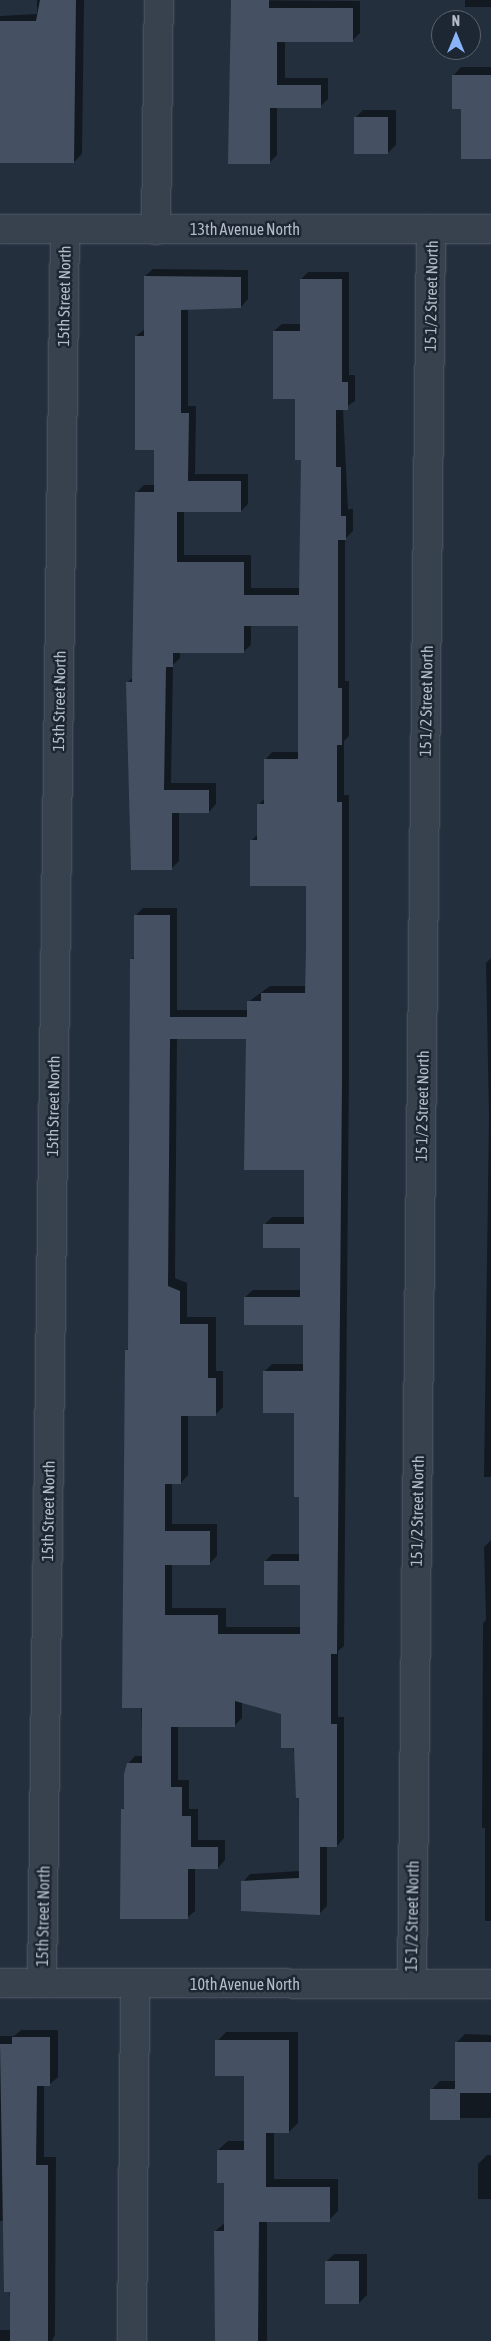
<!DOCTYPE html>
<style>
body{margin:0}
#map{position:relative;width:491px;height:2341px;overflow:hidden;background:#242f3e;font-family:"Asap Condensed",sans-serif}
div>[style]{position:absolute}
.shadow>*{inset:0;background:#0007;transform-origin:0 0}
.building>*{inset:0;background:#455162;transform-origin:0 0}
.roads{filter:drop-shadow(0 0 1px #565f6c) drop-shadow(0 0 1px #565f6c)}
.street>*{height:28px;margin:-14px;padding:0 14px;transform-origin:14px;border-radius:14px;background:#38414e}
span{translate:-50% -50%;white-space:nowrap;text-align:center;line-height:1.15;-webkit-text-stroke:5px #1d2633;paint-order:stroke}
.street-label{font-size:16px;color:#b4bcc9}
.north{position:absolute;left:431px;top:10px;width:50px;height:50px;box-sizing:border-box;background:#1d2633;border:1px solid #59626f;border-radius:50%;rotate:0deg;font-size:14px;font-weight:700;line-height:20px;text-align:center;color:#b4bcc9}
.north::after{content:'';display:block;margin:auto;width:18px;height:22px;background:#8ab4f8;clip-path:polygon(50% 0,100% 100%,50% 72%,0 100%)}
</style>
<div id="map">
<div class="shadow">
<div style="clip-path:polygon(37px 0,84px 0,82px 154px,74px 162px,0 162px,0 16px,37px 14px)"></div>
<div style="clip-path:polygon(231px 0,360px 1px,360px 33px,353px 40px,285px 40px,285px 78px,328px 78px,328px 99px,320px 107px,277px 107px,277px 155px,269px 163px,229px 163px)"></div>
<div style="left:465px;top:0;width:26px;height:7px"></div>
<div style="clip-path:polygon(461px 67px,491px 67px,491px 157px,462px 107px,453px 76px)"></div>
<div style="clip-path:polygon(363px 110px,396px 110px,396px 145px,388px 153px,355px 118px)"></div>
<div style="clip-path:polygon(evenodd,153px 269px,248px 270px,248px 299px,241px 307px,188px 308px,188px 406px,196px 406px,195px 474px,248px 474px,248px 504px,241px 511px,184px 511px,184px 555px,251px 555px,251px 588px,300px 588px,302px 459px,297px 398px,274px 331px,282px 324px,301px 324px,301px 279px,308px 272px,349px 272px,349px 375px,355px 375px,355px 401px,343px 409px,348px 509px,353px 509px,353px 531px,345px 539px,345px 681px,349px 681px,349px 736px,344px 741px,344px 795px,349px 795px,349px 1073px,344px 1646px,338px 1651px,338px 1717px,344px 1717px,344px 1838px,337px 1846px,327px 1846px,327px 1906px,320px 1913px,243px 1882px,250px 1874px,300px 1871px,298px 1766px,283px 1713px,242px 1702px,242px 1718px,235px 1725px,178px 1725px,178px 1780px,189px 1780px,189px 1809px,198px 1809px,198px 1840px,225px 1840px,225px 1860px,218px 1868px,195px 1868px,195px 1911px,187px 1918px,122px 1810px,126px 1806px,128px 1764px,135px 1756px,143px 1756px,127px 1350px,130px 1347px,131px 960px,136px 955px,136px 915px,143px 908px,177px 908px,177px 1010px,248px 1010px,248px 1002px,270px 986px,306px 986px,307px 884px,251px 841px,258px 834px,258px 805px,265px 798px,265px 760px,272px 752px,299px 752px,300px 625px,251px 625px,251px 645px,243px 652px,180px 652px,180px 658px,173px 665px,171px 783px,216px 783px,216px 804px,209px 812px,179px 812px,179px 861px,171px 869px,128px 682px,133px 677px,136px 493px,144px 485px,155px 485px,155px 448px,136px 336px,145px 329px,145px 276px,153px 269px,177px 1038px,247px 1038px,305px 1169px,305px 1217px,272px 1217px,264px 1225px,301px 1247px,301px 1290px,253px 1290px,245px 1297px,304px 1324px,304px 1364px,272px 1364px,264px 1372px,295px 1412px,301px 1496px,301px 1554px,272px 1554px,265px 1561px,301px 1584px,301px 1627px,226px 1627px,226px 1608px,172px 1608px,172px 1563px,210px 1563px,217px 1556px,217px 1524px,172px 1524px,172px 1483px,181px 1483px,188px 1475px,188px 1414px,216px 1414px,223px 1407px,223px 1371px,216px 1371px,216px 1317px,187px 1317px,187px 1283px,175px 1278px,177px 1038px)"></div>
<div style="clip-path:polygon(491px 930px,491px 1477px,484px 1477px,489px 1116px,486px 963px,491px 958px)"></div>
<div style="clip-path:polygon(491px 1540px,491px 1921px,485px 1921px,485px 1828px,482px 1828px,483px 1623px,486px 1620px,484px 1547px)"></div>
<div style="clip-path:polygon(21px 2030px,58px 2030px,58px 2077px,49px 2085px,44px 2085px,44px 2157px,56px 2157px,55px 2335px,52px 2341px,0 2341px,0 2330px,12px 2330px,5px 2221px,0 2221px,0 2036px,14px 2036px)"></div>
<div style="clip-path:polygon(226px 2032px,298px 2032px,298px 2123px,289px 2132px,274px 2132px,274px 2179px,338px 2179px,338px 2211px,329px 2220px,267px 2220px,267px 2341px,217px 2341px,215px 2231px,226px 2222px,226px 2182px,218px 2150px,228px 2141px,245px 2141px,245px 2075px,217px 2041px)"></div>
<div style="clip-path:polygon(465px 2034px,491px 2035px,491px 2118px,431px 2118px,431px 2090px,440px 2081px,456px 2081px,456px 2043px)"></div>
<div style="clip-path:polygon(487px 2155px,491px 2155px,491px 2199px,478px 2199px,478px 2164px)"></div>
<div style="clip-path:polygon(334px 2254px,367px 2254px,367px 2295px,359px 2303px,326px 2262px)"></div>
</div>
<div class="building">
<div style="clip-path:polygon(40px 0,76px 0,74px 163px,0 163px,0 21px,36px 21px)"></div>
<div style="clip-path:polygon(231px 0,269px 0,269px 8px,353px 8px,353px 42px,277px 42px,277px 85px,321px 85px,321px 108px,270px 108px,270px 164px,228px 164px)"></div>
<div style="clip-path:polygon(452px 75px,491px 75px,491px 159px,461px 159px,461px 109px,452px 109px)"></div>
<div style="left:354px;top:117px;width:34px;height:37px"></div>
<div style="clip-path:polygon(evenodd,144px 276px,241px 277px,241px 308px,181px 310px,181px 413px,189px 413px,188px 481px,241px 481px,241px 512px,177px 512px,177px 562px,244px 562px,244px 595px,299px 595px,301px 460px,295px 460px,295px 399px,273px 399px,273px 331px,300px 331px,300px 279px,342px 279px,342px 382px,348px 382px,348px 410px,336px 410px,336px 467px,341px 467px,341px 516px,346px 516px,346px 540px,338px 540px,338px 688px,342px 688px,342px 745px,337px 745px,337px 802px,342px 802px,342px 1081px,337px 1654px,331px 1654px,331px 1724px,337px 1724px,337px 1847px,320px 1847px,320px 1915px,241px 1911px,241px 1881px,299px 1878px,299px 1798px,296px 1798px,294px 1748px,281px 1748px,281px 1714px,235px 1701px,235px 1727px,171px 1727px,171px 1787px,182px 1787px,182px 1816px,191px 1816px,191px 1847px,218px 1847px,218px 1869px,188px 1869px,188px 1919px,120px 1919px,121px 1809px,124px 1809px,124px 1774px,127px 1763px,142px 1763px,142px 1708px,122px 1708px,125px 1350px,128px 1350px,130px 959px,134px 959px,134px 915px,170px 915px,170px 1017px,247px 1017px,247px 1001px,261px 1001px,261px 993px,305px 993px,306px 949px,306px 886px,250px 886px,250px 840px,257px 840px,257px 804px,264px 804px,264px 759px,298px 759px,298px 626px,244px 626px,244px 653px,173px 653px,173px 667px,166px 667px,164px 790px,209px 790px,209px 813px,172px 813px,172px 870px,131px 870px,126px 682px,132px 682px,135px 492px,154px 492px,154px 450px,135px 450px,135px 336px,144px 336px,144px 276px,170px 1039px,246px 1039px,244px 1170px,304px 1170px,304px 1224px,263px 1224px,263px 1248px,300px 1248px,300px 1297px,244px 1297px,244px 1325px,303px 1325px,303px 1371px,263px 1371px,263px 1413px,294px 1413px,294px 1497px,299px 1497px,299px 1561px,264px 1561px,264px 1585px,300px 1585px,300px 1634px,218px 1634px,218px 1615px,165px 1615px,165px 1565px,210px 1565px,210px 1531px,165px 1531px,165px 1484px,181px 1484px,181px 1416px,216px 1416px,216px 1378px,208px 1378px,208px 1324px,180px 1324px,180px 1291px,168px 1286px,170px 1039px)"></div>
<div style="clip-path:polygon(12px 2037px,50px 2037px,50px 2086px,37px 2086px,36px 2165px,48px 2165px,48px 2341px,10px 2341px,10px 2292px,4px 2292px,0 2044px,12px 2044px)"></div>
<div style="clip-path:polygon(215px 2040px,289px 2040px,289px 2133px,266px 2133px,266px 2187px,330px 2187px,330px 2222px,259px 2222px,258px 2341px,215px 2341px,214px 2231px,224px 2231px,224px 2183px,217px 2183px,217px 2150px,244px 2150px,244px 2076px,215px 2076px)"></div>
<div style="clip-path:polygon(455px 2042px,491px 2042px,491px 2093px,460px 2093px,460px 2120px,430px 2120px,430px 2089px,455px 2089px)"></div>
<div style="left:325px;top:2261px;width:34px;height:43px"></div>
</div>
<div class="roads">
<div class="street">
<div style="left:0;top:229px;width:491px"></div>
<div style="left:156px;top:230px;width:230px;rotate:-89.3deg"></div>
<div style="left:0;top:1983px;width:491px;rotate:0.1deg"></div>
<div style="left:42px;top:1983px;width:1754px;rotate:-89.25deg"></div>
<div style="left:412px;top:1984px;width:1755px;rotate:-89.38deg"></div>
<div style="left:132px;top:2341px;width:357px;rotate:-89.5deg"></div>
</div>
</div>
<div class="street-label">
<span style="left:245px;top:229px">13th Avenue North</span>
<span style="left:64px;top:296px;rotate:-89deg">15th Street North</span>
<span style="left:431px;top:296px;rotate:-89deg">15 1/2 Street North</span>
<span style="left:59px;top:701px;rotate:-89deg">15th Street North</span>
<span style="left:426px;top:701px;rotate:-89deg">15 1/2 Street North</span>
<span style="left:53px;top:1106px;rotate:-89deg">15th Street North</span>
<span style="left:422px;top:1106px;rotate:-89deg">15 1/2 Street North</span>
<span style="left:48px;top:1511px;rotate:-89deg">15th Street North</span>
<span style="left:417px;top:1511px;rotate:-89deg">15 1/2 Street North</span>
<span style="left:43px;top:1916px;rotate:-89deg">15th Street North</span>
<span style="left:412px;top:1916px;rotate:-89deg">15 1/2 Street North</span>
<span style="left:245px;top:1984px">10th Avenue North</span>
</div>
<div class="north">N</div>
</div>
